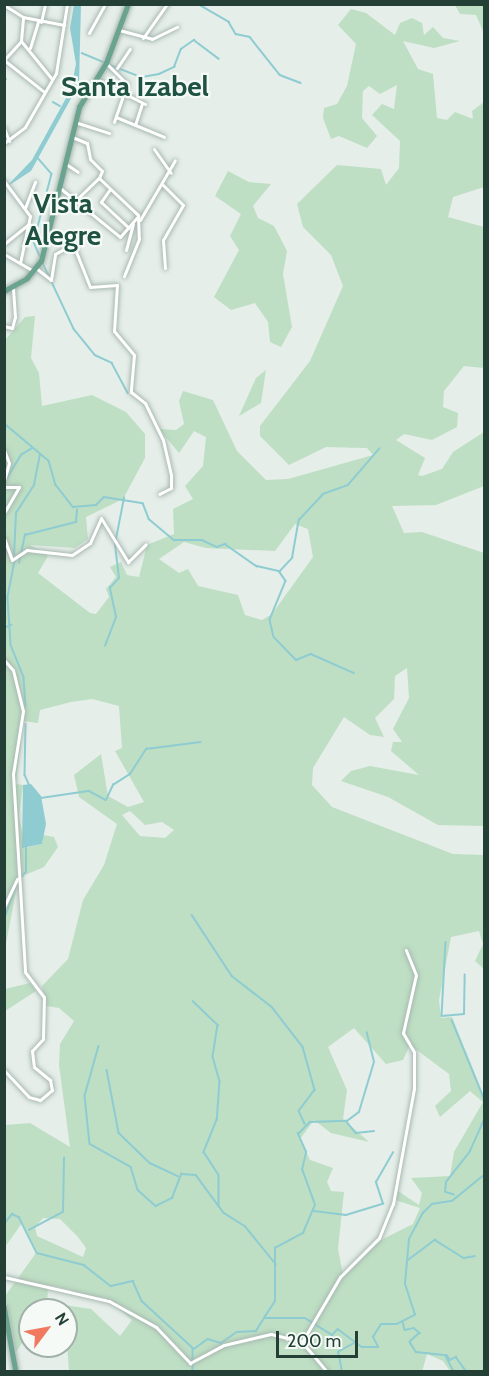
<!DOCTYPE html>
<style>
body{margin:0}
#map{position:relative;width:489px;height:1376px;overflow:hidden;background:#e5eee9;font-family:Cabin,sans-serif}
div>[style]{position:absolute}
.green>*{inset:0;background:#bedfc4}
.water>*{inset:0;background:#8eccd2}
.stream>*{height:1.5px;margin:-0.75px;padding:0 0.75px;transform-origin:0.75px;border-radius:0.75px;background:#8eccd2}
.roads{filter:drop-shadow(0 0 2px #a7b6b0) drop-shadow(0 0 2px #a7b6b0)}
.minor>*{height:3px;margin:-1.5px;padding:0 1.5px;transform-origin:1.5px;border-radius:1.5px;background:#fff}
.major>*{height:4.5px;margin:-2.25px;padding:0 2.25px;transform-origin:2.25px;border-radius:2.25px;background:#6aa390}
span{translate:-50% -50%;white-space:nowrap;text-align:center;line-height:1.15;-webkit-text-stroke:4.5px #f5faf7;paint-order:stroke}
.district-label{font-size:28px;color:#1f5242;font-weight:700}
.frame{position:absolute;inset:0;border:6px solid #244036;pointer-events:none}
.north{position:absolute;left:18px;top:1298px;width:60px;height:60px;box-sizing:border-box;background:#f5faf7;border:2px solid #a1b0aa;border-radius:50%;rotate:58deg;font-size:16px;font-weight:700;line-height:24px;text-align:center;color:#244036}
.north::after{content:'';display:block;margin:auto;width:21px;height:27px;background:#f17960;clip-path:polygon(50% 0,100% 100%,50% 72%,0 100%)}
.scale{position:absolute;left:276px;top:1331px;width:82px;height:27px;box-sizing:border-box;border:3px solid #244036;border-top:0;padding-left:8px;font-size:18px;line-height:21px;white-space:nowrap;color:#244036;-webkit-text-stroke:4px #f5faf7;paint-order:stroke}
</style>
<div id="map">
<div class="green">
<div style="clip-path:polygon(455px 5px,484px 5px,484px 33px,476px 15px,460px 14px)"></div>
<div style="clip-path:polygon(evenodd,351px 9px,366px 13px,395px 35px,400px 23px,412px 18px,422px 23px,424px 35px,433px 27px,443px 38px,460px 41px,434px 48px,403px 41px,418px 69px,433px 74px,437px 118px,447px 120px,455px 112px,473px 119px,472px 111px,484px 102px,484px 187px,453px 197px,448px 217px,484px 227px,484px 368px,464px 366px,444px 391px,443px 407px,458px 413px,457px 427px,432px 440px,404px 434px,396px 440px,425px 458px,418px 475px,422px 476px,442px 469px,453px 452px,484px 432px,484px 486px,436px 505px,392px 506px,404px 533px,422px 532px,484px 553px,484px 826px,438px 825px,388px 797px,341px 781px,351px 771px,370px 766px,419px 775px,391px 751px,393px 742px,402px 742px,393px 729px,409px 698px,407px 668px,395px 676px,394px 699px,375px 718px,384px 737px,370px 735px,344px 717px,313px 768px,312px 785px,332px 807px,453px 854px,484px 855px,484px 969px,475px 961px,483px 944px,479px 931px,451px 937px,439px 1000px,441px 1018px,452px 1017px,484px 1096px,484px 1371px,450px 1371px,443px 1361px,427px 1354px,422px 1372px,69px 1371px,64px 1305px,91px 1309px,120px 1336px,132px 1320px,105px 1298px,71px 1295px,71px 1290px,48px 1285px,47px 1308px,30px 1310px,30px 1331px,16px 1352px,5px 1296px,36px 1253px,22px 1223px,5px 1247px,5px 1125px,30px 1123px,70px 1147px,59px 1065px,60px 1044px,74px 1021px,59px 1008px,46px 1006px,42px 986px,68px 959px,83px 900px,104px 865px,117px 824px,79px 797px,74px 775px,101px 754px,108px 796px,128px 807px,144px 802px,115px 751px,122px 748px,119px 706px,92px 699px,71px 702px,40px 710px,38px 723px,23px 721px,16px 784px,23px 785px,19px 816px,25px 848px,42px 844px,43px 835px,54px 837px,58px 847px,44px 867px,25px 875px,17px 886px,5px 949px,5px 340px,25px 317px,35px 316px,31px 358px,39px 373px,42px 406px,92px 395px,126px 412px,145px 434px,145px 458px,123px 499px,86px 517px,88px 539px,75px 548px,30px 545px,48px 556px,38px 573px,90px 613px,96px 614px,109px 597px,106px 589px,116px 577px,110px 567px,121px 562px,127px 575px,139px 577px,147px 545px,174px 534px,173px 509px,193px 499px,185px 486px,203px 466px,206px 437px,194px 431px,179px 453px,159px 429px,176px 430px,184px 424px,179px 401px,183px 391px,213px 400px,237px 451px,266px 480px,288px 479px,373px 455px,367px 448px,326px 447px,289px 465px,260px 436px,260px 426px,310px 361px,343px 286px,331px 255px,303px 227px,297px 204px,337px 165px,381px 169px,386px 185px,399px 168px,400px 141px,372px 115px,382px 104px,394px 109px,397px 85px,380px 94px,369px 86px,363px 91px,362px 118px,377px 136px,367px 148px,339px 136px,331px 139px,323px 118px,324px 108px,337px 104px,347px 86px,356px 44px,338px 25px,351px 9px,295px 524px,308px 529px,313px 557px,272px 614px,262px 620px,245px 615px,238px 595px,198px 586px,188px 569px,179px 573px,159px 559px,184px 542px,206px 548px,275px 551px,295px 524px,351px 9px,130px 811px,145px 825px,162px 822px,174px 830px,165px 838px,140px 836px,122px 815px,130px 811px,351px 9px,354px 1028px,386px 1064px,403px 1060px,410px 1045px,449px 1074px,451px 1091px,435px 1106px,440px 1117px,470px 1091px,483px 1102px,454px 1152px,450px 1176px,411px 1178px,422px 1193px,419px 1205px,398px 1191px,395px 1200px,420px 1208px,413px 1224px,379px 1241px,343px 1274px,338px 1249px,344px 1192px,331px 1191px,327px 1182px,333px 1168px,310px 1160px,300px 1139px,314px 1120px,331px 1133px,369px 1142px,343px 1119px,347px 1090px,328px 1047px,354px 1028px,351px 9px,43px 1218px,60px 1219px,78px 1237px,86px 1248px,83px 1257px,37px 1236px,35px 1227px,43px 1218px)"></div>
<div style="clip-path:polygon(228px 171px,249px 182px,271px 184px,253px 206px,258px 218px,274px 226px,287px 251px,283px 274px,292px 327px,281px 347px,270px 342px,268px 322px,255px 303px,231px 310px,214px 297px,239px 250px,230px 236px,241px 214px,215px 196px)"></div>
<div style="clip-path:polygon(266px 370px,261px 403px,239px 416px,256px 378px)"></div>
<div style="clip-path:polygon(30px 983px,36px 991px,5px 1011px,5px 989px)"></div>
</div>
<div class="water">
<div style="clip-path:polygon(74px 5px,81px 5px,79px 84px,31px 171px,5px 188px,32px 160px,71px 89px,76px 64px,70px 28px)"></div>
<div style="clip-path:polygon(31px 784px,41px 796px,46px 824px,42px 844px,22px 848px,23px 785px)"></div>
</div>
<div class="stream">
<div style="left:198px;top:4px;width:36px;rotate:30deg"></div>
<div style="left:229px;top:22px;width:14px;rotate:60deg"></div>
<div style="left:236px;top:34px;width:14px;rotate:12deg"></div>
<div style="left:250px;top:37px;width:48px;rotate:51.7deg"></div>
<div style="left:280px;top:75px;width:22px;rotate:21deg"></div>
<div style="left:82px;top:53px;width:25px;rotate:23deg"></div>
<div style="left:110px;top:65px;width:34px;rotate:21deg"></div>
<div style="left:142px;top:77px;width:17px;rotate:-10deg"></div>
<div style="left:159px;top:74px;width:17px;rotate:-25deg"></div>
<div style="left:174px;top:67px;width:19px;rotate:-69deg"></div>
<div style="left:181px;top:49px;width:16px;rotate:-35deg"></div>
<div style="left:194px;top:40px;width:31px;rotate:37deg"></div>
<div style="left:4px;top:79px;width:2px"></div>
<div style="left:53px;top:102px;width:8px;rotate:30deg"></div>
<div style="left:38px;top:158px;width:21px;rotate:49deg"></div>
<div style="left:52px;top:174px;width:70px;rotate:104.8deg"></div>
<div style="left:34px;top:242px;width:15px;rotate:67deg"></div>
<div style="left:43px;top:263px;width:73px;rotate:64.8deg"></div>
<div style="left:74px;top:329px;width:33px;rotate:51deg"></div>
<div style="left:95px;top:355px;width:19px;rotate:25deg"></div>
<div style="left:112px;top:363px;width:34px;rotate:62deg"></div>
<div style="left:4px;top:423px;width:59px;rotate:40.2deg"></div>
<div style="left:49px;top:461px;width:25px;rotate:74deg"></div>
<div style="left:56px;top:485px;width:28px;rotate:52deg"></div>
<div style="left:73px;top:507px;width:23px;rotate:-5deg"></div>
<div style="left:96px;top:505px;width:11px;rotate:-45deg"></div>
<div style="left:104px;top:497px;width:39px;rotate:9deg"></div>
<div style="left:143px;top:503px;width:17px;rotate:69deg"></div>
<div style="left:149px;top:519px;width:33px;rotate:40deg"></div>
<div style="left:174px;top:540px;width:28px"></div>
<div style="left:202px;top:540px;width:17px;rotate:25deg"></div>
<div style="left:217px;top:547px;width:9px;rotate:-21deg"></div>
<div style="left:225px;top:544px;width:39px;rotate:35deg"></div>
<div style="left:257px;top:566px;width:23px;rotate:13deg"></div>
<div style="left:279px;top:571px;width:12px;rotate:55deg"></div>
<div style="left:286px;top:581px;width:42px;rotate:112.3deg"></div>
<div style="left:270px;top:620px;width:17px;rotate:77deg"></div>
<div style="left:274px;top:637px;width:32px;rotate:46deg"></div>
<div style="left:296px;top:660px;width:16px;rotate:-22deg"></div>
<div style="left:311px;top:654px;width:47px;rotate:23.8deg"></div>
<div style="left:6px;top:480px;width:29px;rotate:-59deg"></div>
<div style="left:21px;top:455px;width:13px;rotate:-32deg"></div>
<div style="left:14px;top:556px;width:43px;rotate:-87.3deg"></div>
<div style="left:16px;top:513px;width:33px;rotate:-57deg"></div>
<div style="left:34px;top:485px;width:31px;rotate:-79deg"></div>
<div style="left:15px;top:561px;width:38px;rotate:101deg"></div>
<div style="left:8px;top:598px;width:47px;rotate:86.3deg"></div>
<div style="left:11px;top:645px;width:35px;rotate:68deg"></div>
<div style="left:24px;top:678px;width:28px;rotate:86deg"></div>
<div style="left:19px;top:563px;width:29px;rotate:-78deg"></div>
<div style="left:25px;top:535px;width:53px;rotate:-14.3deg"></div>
<div style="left:76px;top:522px;width:12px;rotate:-85deg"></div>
<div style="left:280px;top:571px;width:18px;rotate:-47deg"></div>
<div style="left:292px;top:558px;width:39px;rotate:-80deg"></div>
<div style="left:299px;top:520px;width:35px;rotate:-47deg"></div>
<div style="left:323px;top:494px;width:27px;rotate:-20deg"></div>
<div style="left:348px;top:485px;width:48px;rotate:-49.3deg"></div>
<div style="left:4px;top:628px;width:8px;rotate:-23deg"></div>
<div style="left:105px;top:646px;width:31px;rotate:-69deg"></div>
<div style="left:116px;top:617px;width:30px;rotate:-102deg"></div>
<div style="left:110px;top:588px;width:13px;rotate:-48deg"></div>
<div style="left:119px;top:578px;width:34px;rotate:-97deg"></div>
<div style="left:115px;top:544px;width:47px;rotate:-78.9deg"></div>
<div style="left:26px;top:724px;width:51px;rotate:91.1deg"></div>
<div style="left:25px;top:775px;width:10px;rotate:66deg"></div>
<div style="left:41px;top:798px;width:49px;rotate:-8.3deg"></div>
<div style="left:89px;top:791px;width:19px;rotate:28deg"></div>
<div style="left:106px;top:800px;width:17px;rotate:-65deg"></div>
<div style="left:113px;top:785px;width:20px;rotate:-33deg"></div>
<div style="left:130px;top:774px;width:30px;rotate:-57deg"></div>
<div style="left:146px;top:749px;width:55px;rotate:-7.3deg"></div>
<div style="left:20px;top:878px;width:8px;rotate:-45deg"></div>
<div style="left:26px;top:872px;width:24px;rotate:-90deg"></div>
<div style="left:192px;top:915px;width:73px;rotate:56.7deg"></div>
<div style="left:232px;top:976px;width:51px;rotate:37.8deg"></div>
<div style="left:272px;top:1007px;width:51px;rotate:52.2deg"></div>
<div style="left:303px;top:1047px;width:45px;rotate:74.4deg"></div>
<div style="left:315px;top:1090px;width:26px;rotate:127deg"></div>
<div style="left:299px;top:1111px;width:14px;rotate:65deg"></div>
<div style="left:4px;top:920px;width:40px;rotate:-71.1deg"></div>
<div style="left:446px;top:942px;width:74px;rotate:93.1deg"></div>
<div style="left:442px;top:1016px;width:22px;rotate:-5deg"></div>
<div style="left:464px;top:1014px;width:39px;rotate:-89deg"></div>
<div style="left:193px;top:1001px;width:35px;rotate:44deg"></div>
<div style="left:218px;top:1025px;width:32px;rotate:99deg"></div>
<div style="left:213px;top:1057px;width:25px;rotate:74deg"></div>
<div style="left:220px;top:1081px;width:39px;rotate:94deg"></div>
<div style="left:217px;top:1120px;width:35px;rotate:112deg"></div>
<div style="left:204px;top:1152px;width:27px;rotate:57deg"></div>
<div style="left:219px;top:1175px;width:31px;rotate:90deg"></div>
<div style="left:452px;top:1020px;width:84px;rotate:67.7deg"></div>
<div style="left:99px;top:1046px;width:52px;rotate:105.6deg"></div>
<div style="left:85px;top:1096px;width:48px;rotate:84.1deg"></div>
<div style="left:90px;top:1144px;width:47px;rotate:29.3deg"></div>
<div style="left:131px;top:1167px;width:24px;rotate:73deg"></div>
<div style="left:138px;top:1190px;width:24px;rotate:42deg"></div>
<div style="left:156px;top:1206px;width:18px;rotate:-27deg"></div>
<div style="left:172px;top:1198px;width:26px;rotate:-69deg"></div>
<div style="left:181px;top:1174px;width:15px;rotate:4deg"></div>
<div style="left:196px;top:1175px;width:47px;rotate:53.6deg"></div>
<div style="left:224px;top:1213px;width:25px;rotate:32deg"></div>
<div style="left:245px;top:1226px;width:49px;rotate:50.8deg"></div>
<div style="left:107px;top:1070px;width:64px;rotate:79.2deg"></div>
<div style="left:119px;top:1133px;width:43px;rotate:44.1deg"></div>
<div style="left:150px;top:1163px;width:31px;rotate:25deg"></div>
<div style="left:347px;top:1122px;width:14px;rotate:51deg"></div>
<div style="left:356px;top:1133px;width:18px;rotate:-6deg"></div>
<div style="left:454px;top:1195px;width:9px;rotate:-162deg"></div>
<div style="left:445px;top:1192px;width:10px;rotate:-84deg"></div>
<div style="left:446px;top:1182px;width:39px;rotate:-52deg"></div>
<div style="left:470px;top:1151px;width:34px;rotate:-66deg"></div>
<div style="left:314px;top:1211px;width:32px;rotate:7deg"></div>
<div style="left:346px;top:1215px;width:39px;rotate:-17deg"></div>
<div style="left:383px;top:1204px;width:23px;rotate:-108deg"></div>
<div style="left:376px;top:1182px;width:34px;rotate:-60deg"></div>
<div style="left:4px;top:1224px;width:13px;rotate:-51deg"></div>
<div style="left:12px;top:1214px;width:8px;rotate:23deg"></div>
<div style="left:19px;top:1217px;width:40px;rotate:63.4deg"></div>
<div style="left:37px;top:1253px;width:49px;rotate:14.3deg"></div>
<div style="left:84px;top:1265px;width:34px;rotate:38deg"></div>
<div style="left:111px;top:1286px;width:23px;rotate:-13deg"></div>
<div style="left:133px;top:1281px;width:22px;rotate:66deg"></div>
<div style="left:142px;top:1301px;width:69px;rotate:42.7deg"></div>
<div style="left:29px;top:1230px;width:38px;rotate:-28deg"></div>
<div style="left:63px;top:1212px;width:54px;rotate:-88.9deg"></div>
<div style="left:408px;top:1260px;width:34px;rotate:-37deg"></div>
<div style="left:435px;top:1240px;width:34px;rotate:32deg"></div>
<div style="left:464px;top:1258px;width:11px;rotate:-10deg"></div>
<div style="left:264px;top:1318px;width:41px"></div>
<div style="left:305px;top:1318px;width:32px;rotate:32deg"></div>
<div style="left:332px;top:1335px;width:8px;rotate:-45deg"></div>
<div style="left:338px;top:1329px;width:30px;rotate:37deg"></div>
<div style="left:362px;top:1347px;width:16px"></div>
<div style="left:378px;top:1347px;width:11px;rotate:-117deg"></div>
<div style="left:373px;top:1337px;width:15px;rotate:-58deg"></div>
<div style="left:381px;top:1324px;width:16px"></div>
<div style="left:397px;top:1324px;width:20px;rotate:-27deg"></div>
<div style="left:415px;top:1315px;width:33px;rotate:-108deg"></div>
<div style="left:405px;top:1284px;width:45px;rotate:-84.9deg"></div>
<div style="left:409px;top:1239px;width:30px;rotate:-62deg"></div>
<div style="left:423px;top:1213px;width:13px;rotate:-45deg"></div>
<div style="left:432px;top:1204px;width:20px;rotate:-9deg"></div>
<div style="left:452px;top:1201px;width:41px;rotate:-39.1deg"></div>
<div style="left:264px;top:1318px;width:20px;rotate:-57deg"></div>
<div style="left:275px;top:1301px;width:53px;rotate:-90deg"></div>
<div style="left:275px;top:1248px;width:32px;rotate:-28deg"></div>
<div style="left:303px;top:1233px;width:30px;rotate:-67deg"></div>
<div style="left:315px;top:1205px;width:37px;rotate:-110deg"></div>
<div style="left:302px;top:1170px;width:18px;rotate:-77deg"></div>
<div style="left:306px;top:1152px;width:20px;rotate:-114deg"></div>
<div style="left:298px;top:1134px;width:17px;rotate:-45deg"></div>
<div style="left:310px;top:1122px;width:37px;rotate:-2deg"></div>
<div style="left:347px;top:1121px;width:15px;rotate:-37deg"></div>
<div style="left:359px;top:1112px;width:52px;rotate:-73.3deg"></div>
<div style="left:374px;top:1062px;width:30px;rotate:-104deg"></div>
<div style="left:403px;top:1322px;width:8px;rotate:76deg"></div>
<div style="left:405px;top:1330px;width:9px;rotate:-13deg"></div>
<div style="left:414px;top:1328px;width:8px;rotate:40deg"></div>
<div style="left:420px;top:1333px;width:13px;rotate:138deg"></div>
<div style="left:410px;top:1342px;width:12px;rotate:59deg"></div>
<div style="left:416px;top:1352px;width:30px;rotate:6deg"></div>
<div style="left:193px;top:1349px;width:23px;rotate:90deg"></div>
<div style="left:194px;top:1349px;width:17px;rotate:-36deg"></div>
<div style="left:208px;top:1339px;width:14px;rotate:17deg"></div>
<div style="left:221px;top:1343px;width:19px;rotate:-35deg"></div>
<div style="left:237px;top:1332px;width:19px;rotate:-3deg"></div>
<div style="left:256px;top:1331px;width:15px;rotate:-58deg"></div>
<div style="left:447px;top:1355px;width:6px;rotate:59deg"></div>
<div style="left:450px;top:1360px;width:7px;rotate:-27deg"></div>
<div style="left:456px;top:1357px;width:19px;rotate:54deg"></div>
<div style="left:446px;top:1356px;width:18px;rotate:63deg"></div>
<div style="left:342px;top:1372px;width:20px;rotate:-101deg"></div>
<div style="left:338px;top:1352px;width:18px;rotate:-29deg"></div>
</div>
<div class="roads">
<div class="minor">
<div style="left:4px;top:5px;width:22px;rotate:32deg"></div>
<div style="left:23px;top:17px;width:42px;rotate:11deg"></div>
<div style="left:41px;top:22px;width:18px;rotate:-77deg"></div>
<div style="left:119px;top:30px;width:34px;rotate:15deg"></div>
<div style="left:152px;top:39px;width:28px;rotate:-26deg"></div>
<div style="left:89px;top:33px;width:33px;rotate:-61deg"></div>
<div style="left:143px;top:38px;width:42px;rotate:-54.8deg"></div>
<div style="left:21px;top:41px;width:49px;rotate:50.8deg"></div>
<div style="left:30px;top:48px;width:28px;rotate:-73deg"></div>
<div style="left:4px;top:60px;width:50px;rotate:38.5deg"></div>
<div style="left:4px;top:60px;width:25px;rotate:-48deg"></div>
<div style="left:21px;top:41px;width:24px;rotate:-85deg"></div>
<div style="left:106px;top:63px;width:30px;rotate:45deg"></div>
<div style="left:127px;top:84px;width:40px;rotate:108.9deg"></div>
<div style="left:117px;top:68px;width:23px;rotate:-56deg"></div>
<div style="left:96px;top:79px;width:55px;rotate:27deg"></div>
<div style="left:116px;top:117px;width:52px;rotate:22.6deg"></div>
<div style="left:75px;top:122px;width:36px;rotate:18deg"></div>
<div style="left:135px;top:125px;width:23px;rotate:-72deg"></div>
<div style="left:4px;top:128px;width:14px;rotate:69deg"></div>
<div style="left:72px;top:137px;width:16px;rotate:22deg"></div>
<div style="left:87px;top:143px;width:16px;rotate:79deg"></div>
<div style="left:90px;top:159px;width:17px;rotate:45deg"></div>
<div style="left:102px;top:171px;width:8px;rotate:113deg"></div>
<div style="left:4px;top:143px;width:26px;rotate:-37deg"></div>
<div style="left:25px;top:127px;width:62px;rotate:-60.1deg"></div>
<div style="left:56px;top:73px;width:70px;rotate:-80.9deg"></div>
<div style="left:154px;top:149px;width:29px;rotate:55deg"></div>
<div style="left:66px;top:164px;width:14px;rotate:34deg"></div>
<div style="left:4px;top:181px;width:44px;rotate:53.4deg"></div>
<div style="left:30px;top:216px;width:48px;rotate:102deg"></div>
<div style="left:163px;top:185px;width:28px;rotate:45deg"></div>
<div style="left:183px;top:205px;width:40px;rotate:119.7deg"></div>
<div style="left:163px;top:240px;width:28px;rotate:86deg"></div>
<div style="left:60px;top:188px;width:77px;rotate:39.2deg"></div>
<div style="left:120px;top:237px;width:28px;rotate:-49deg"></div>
<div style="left:110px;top:189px;width:16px;rotate:125deg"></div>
<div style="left:101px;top:202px;width:38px;rotate:43deg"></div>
<div style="left:78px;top:198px;width:29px;rotate:-44deg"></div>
<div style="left:99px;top:178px;width:54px;rotate:43.5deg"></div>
<div style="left:138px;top:215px;width:24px;rotate:88deg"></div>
<div style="left:139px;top:239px;width:40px;rotate:112deg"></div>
<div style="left:25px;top:208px;width:28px;rotate:-69deg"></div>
<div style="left:140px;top:220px;width:69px;rotate:-59.7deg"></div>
<div style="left:4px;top:244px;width:32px;rotate:-39deg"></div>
<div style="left:126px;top:250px;width:27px;rotate:-75deg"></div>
<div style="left:4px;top:254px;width:34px;rotate:30deg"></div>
<div style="left:36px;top:268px;width:19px;rotate:39deg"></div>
<div style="left:51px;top:280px;width:26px;rotate:-81deg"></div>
<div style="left:55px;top:254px;width:21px;rotate:-29deg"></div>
<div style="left:73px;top:244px;width:46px;rotate:68.4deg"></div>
<div style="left:90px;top:287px;width:27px;rotate:-4deg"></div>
<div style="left:117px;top:285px;width:46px;rotate:93.7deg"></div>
<div style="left:114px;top:331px;width:31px;rotate:50deg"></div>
<div style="left:134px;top:355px;width:37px;rotate:95deg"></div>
<div style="left:131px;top:392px;width:18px;rotate:38deg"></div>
<div style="left:145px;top:403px;width:41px;rotate:64.1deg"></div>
<div style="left:163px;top:440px;width:37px;rotate:77deg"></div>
<div style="left:171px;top:476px;width:12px;rotate:90deg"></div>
<div style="left:171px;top:488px;width:13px;rotate:153deg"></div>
<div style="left:4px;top:326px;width:8px;rotate:14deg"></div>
<div style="left:12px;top:328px;width:11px;rotate:-75deg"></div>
<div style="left:15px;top:317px;width:29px;rotate:-94deg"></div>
<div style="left:4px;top:450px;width:14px;rotate:69deg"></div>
<div style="left:9px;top:463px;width:19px;rotate:106deg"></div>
<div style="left:4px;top:487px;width:15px"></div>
<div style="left:19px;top:487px;width:30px;rotate:120deg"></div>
<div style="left:4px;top:538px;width:23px;rotate:70deg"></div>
<div style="left:12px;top:560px;width:18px;rotate:-34deg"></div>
<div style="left:27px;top:550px;width:45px;rotate:6.3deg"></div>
<div style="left:72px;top:555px;width:22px;rotate:-34deg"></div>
<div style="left:90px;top:543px;width:27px;rotate:-66deg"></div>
<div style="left:101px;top:518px;width:52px;rotate:58.5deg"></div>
<div style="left:128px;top:562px;width:25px;rotate:-45deg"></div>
<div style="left:4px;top:539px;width:14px;rotate:90deg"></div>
<div style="left:4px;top:660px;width:13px;rotate:48deg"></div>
<div style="left:13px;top:670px;width:42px;rotate:76.3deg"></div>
<div style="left:23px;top:711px;width:64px;rotate:99deg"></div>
<div style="left:13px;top:774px;width:198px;rotate:86.5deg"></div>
<div style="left:25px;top:972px;width:31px;rotate:53deg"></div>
<div style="left:44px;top:997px;width:42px;rotate:91.4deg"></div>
<div style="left:43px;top:1039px;width:16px;rotate:133deg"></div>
<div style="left:32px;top:1051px;width:16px;rotate:83deg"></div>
<div style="left:34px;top:1067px;width:21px;rotate:39deg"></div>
<div style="left:50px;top:1080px;width:10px;rotate:79deg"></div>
<div style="left:52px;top:1090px;width:16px;rotate:140deg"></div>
<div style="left:40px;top:1100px;width:11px;rotate:-165deg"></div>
<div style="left:29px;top:1097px;width:37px;rotate:-133deg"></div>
<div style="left:4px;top:907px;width:31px;rotate:-65deg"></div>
<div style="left:4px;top:1277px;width:108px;rotate:12.9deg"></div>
<div style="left:109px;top:1301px;width:54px;rotate:29deg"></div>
<div style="left:156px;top:1327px;width:50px;rotate:46.6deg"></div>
<div style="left:190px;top:1363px;width:38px;rotate:-28deg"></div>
<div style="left:224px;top:1345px;width:48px;rotate:-13.2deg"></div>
<div style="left:271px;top:1334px;width:32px;rotate:14deg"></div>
<div style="left:302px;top:1342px;width:39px;rotate:50deg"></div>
<div style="left:302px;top:1342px;width:75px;rotate:-59.7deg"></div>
<div style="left:340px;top:1277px;width:55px;rotate:-45deg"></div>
<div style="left:379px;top:1238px;width:37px;rotate:-68deg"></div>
<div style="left:393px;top:1204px;width:117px;rotate:-79.7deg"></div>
<div style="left:414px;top:1089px;width:37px;rotate:-90deg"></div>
<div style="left:414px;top:1052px;width:22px;rotate:-120deg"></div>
<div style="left:403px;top:1033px;width:59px;rotate:-77.4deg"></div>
<div style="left:416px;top:975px;width:27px;rotate:-112deg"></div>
</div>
<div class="major">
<div style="left:4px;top:291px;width:26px;rotate:-29deg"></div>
<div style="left:27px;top:278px;width:22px;rotate:-51deg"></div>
<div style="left:41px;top:261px;width:159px;rotate:-76.1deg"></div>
<div style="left:79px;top:107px;width:52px;rotate:-58.5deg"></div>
<div style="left:106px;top:63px;width:63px;rotate:-69.6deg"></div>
<div style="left:4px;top:1306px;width:67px;rotate:79.7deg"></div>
</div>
</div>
<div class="district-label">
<span style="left:135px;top:86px">Santa Izabel</span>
<span style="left:63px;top:219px">Vista<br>Alegre</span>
</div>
<div class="frame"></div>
<div class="north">N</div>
<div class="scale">200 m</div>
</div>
